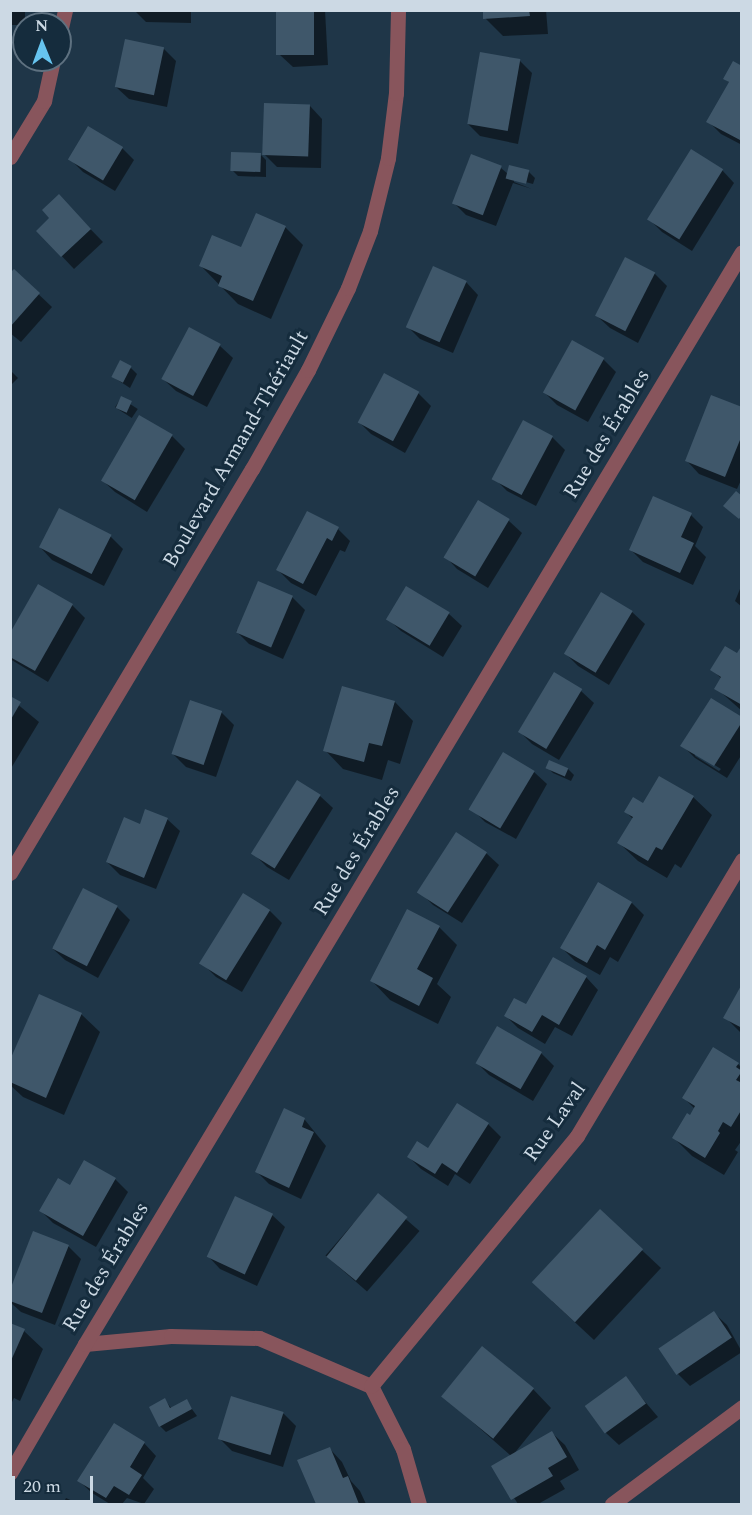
<!DOCTYPE html>
<meta charset="utf-8">
<style>
body{margin:0}
#map{position:relative;width:752px;height:1515px;overflow:hidden;background:#1f3648;font-family:Spectral,serif}
div>[style]{position:absolute}
.shadow>*{inset:0;background:#0007;transform-origin:0 0}
.building>*{inset:0;background:#3f576a;transform-origin:0 0}
.minor>*{height:15px;margin:-7.5px;padding:0 7.5px;transform-origin:7.5px;border-radius:7.5px;background:#88555c}
.tertiary>*{height:15px;margin:-7.5px;padding:0 7.5px;transform-origin:7.5px;border-radius:7.5px;background:#88555c}
span{translate:-50% -50%;white-space:nowrap;text-align:center;line-height:1.15;-webkit-text-stroke:6px #152c3d;paint-order:stroke}
.street-label{font-size:21px;color:#ccd9e4}
.frame{position:absolute;inset:0;border:12px solid #ccd9e4;pointer-events:none}
.north{position:absolute;left:12px;top:12px;width:60px;height:60px;box-sizing:border-box;background:#152c3d;border:2px solid #5e7180;border-radius:50%;rotate:359deg;font-size:16px;font-weight:700;line-height:24px;text-align:center;color:#ccd9e4}
.north::after{content:'';display:block;margin:auto;width:21px;height:27px;background:#66c4ef;clip-path:polygon(50% 0,100% 100%,50% 72%,0 100%)}
.scale{position:absolute;left:12px;top:1476px;width:81px;height:27px;box-sizing:border-box;border:3px solid #ccd9e4;border-top:0;padding-left:8px;font-size:18px;line-height:21px;white-space:nowrap;color:#ccd9e4;-webkit-text-stroke:4px #152c3d;paint-order:stroke}
</style>
<div id="map">
<div class="shadow">
<div style="left:10px;top:10px;width:15px;height:15px"></div>
<div style="clip-path:polygon(134px 10px,191px 10px,191px 23px,146px 22px)"></div>
<div style="clip-path:polygon(278px 10px,325px 10px,328px 65px,293px 67px,280px 55px)"></div>
<div style="clip-path:polygon(484px 10px,546px 10px,548px 34px,503px 36px,485px 18px)"></div>
<div style="clip-path:polygon(164px 49px,176px 61px,167px 107px,129px 99px,116px 87px)"></div>
<div style="clip-path:polygon(519px 60px,532px 73px,518px 144px,480px 136px,468px 124px)"></div>
<div style="clip-path:polygon(742px 67px,742px 145px,721px 134px,708px 121px,730px 83px,725px 79px)"></div>
<div style="clip-path:polygon(310px 106px,322px 119px,321px 168px,277px 167px,264px 154px)"></div>
<div style="clip-path:polygon(122px 148px,134px 160px,115px 191px,83px 172px,70px 159px)"></div>
<div style="clip-path:polygon(260px 154px,266px 160px,266px 177px,238px 176px,232px 170px)"></div>
<div style="clip-path:polygon(510px 167px,529px 172px,535px 178px,533px 184px,514px 179px,514px 182px,532px 189px,513px 183px,496px 226px,466px 215px,453px 202px,501px 168px,508px 174px)"></div>
<div style="clip-path:polygon(722px 170px,734px 183px,692px 251px,662px 232px,649px 219px)"></div>
<div style="clip-path:polygon(71px 209px,103px 242px,74px 269px,38px 231px)"></div>
<div style="clip-path:polygon(285px 227px,303px 245px,271px 319px,238px 304px,201px 266px)"></div>
<div style="clip-path:polygon(626px 259px,655px 274px,667px 286px,638px 343px,610px 328px,597px 316px)"></div>
<div style="clip-path:polygon(14px 271px,52px 307px,21px 342px,10px 333px,10px 275px)"></div>
<div style="clip-path:polygon(466px 282px,478px 295px,453px 353px,420px 339px,408px 327px)"></div>
<div style="clip-path:polygon(189px 329px,220px 346px,233px 358px,207px 407px,176px 391px,163px 379px)"></div>
<div style="clip-path:polygon(603px 359px,616px 372px,588px 422px,557px 405px,545px 393px)"></div>
<div style="clip-path:polygon(131px 368px,137px 374px,130px 388px,113px 377px)"></div>
<div style="clip-path:polygon(10px 370px,18px 378px,10px 386px)"></div>
<div style="clip-path:polygon(418px 393px,431px 406px,405px 453px,371px 434px,359px 422px)"></div>
<div style="left:121px;top:398px;width:20px;height:11px;rotate:33deg"></div>
<div style="clip-path:polygon(742px 408px,742px 478px,737px 489px,699px 474px,687px 461px)"></div>
<div style="clip-path:polygon(172px 436px,185px 449px,147px 512px,115px 492px,102px 480px)"></div>
<div style="clip-path:polygon(552px 437px,565px 450px,536px 506px,507px 491px,494px 478px)"></div>
<div style="clip-path:polygon(479px 502px,509px 521px,522px 533px,488px 588px,457px 569px,445px 556px)"></div>
<div style="clip-path:polygon(59px 510px,111px 537px,123px 549px,104px 586px,52px 560px,40px 547px)"></div>
<div style="clip-path:polygon(691px 515px,703px 527px,695px 546px,706px 557px,693px 585px,643px 562px,631px 550px)"></div>
<div style="clip-path:polygon(338px 529px,350px 541px,345px 552px,340px 550px,316px 596px,291px 583px,278px 570px)"></div>
<div style="clip-path:polygon(407px 588px,449px 614px,462px 626px,443px 657px,401px 631px,388px 619px)"></div>
<div style="clip-path:polygon(740px 589px,742px 590px,742px 607px,735px 601px)"></div>
<div style="clip-path:polygon(292px 597px,305px 610px,283px 659px,249px 644px,236px 631px)"></div>
<div style="clip-path:polygon(72px 605px,85px 618px,48px 682px,10px 659px,10px 636px)"></div>
<div style="clip-path:polygon(632px 612px,645px 624px,609px 685px,578px 666px,566px 654px)"></div>
<div style="clip-path:polygon(742px 648px,742px 711px,716px 688px,722px 679px,712px 670px,737px 655px)"></div>
<div style="clip-path:polygon(554px 674px,581px 691px,594px 703px,559px 760px,532px 744px,519px 731px)"></div>
<div style="clip-path:polygon(10px 698px,39px 722px,10px 770px)"></div>
<div style="clip-path:polygon(395px 702px,413px 721px,400px 764px,388px 760px,382px 780px,343px 769px,325px 750px)"></div>
<div style="clip-path:polygon(221px 712px,234px 725px,216px 777px,186px 767px,173px 754px)"></div>
<div style="clip-path:polygon(evenodd,742px 718px,742px 754px,727px 778px,695px 758px,682px 745px,742px 718px,695px 753px,721px 769px,719px 771px,695px 756px,695px 753px)"></div>
<div style="clip-path:polygon(547px 767px,568px 769px,574px 775px,571px 781px,553px 773px)"></div>
<div style="clip-path:polygon(534px 772px,547px 784px,516px 839px,485px 822px,472px 809px)"></div>
<div style="clip-path:polygon(320px 796px,333px 808px,289px 880px,267px 867px,254px 854px)"></div>
<div style="clip-path:polygon(693px 797px,712px 815px,681px 868px,675px 864px,667px 878px,638px 861px,619px 843px,633px 819px,626px 812px,644px 805px)"></div>
<div style="clip-path:polygon(167px 819px,180px 831px,156px 889px,120px 875px,107px 862px,140px 825px)"></div>
<div style="clip-path:polygon(486px 853px,499px 865px,462px 923px,433px 905px,420px 892px)"></div>
<div style="clip-path:polygon(243px 896px,270px 911px,282px 923px,242px 992px,216px 977px,203px 964px)"></div>
<div style="clip-path:polygon(632px 903px,644px 915px,618px 962px,610px 957px,600px 975px,575px 961px,562px 948px)"></div>
<div style="clip-path:polygon(117px 907px,130px 920px,98px 978px,65px 960px,52px 948px)"></div>
<div style="clip-path:polygon(439px 927px,457px 945px,437px 984px,451px 997px,438px 1024px,390px 1000px,372px 981px)"></div>
<div style="clip-path:polygon(586px 977px,598px 990px,572px 1036px,555px 1027px,545px 1044px,518px 1028px,506px 1016px)"></div>
<div style="clip-path:polygon(742px 987px,742px 1034px,725px 1017px)"></div>
<div style="clip-path:polygon(81px 1014px,100px 1032px,64px 1115px,23px 1097px,10px 1085px,10px 1064px)"></div>
<div style="clip-path:polygon(541px 1053px,554px 1066px,533px 1101px,489px 1075px,477px 1063px)"></div>
<div style="clip-path:polygon(738px 1064px,742px 1068px,742px 1140px,735px 1150px,738px 1152px,724px 1175px,692px 1156px,674px 1138px,695px 1109px,684px 1098px)"></div>
<div style="clip-path:polygon(457px 1105px,488px 1124px,501px 1137px,470px 1184px,455px 1174px,448px 1186px,421px 1169px,409px 1157px,428px 1150px)"></div>
<div style="clip-path:polygon(285px 1110px,305px 1120px,326px 1146px,301px 1199px,269px 1184px,257px 1172px)"></div>
<div style="clip-path:polygon(115px 1179px,128px 1192px,96px 1247px,53px 1223px,41px 1211px,71px 1187px)"></div>
<div style="left:378px;top:1195px;width:55px;height:80px;rotate:41deg"></div>
<div style="clip-path:polygon(600px 1211px,661px 1268px,594px 1340px,552px 1301px)"></div>
<div style="clip-path:polygon(272px 1215px,285px 1227px,257px 1286px,220px 1269px,208px 1256px)"></div>
<div style="clip-path:polygon(68px 1246px,81px 1259px,55px 1325px,21px 1312px,10px 1302px,10px 1294px)"></div>
<div style="clip-path:polygon(714px 1313px,727px 1325px,742px 1352px,690px 1386px,677px 1373px,660px 1348px)"></div>
<div style="clip-path:polygon(10px 1325px,24px 1331px,43px 1349px,20px 1401px,14px 1398px,10px 1406px)"></div>
<div style="clip-path:polygon(625px 1378px,658px 1417px,619px 1445px,606px 1433px)"></div>
<div style="clip-path:polygon(533px 1389px,551px 1408px,513px 1455px,552px 1433px,565px 1445px,579px 1470px,560px 1481px,565px 1489px,538px 1504px,518px 1504px,493px 1466px,511px 1456px,443px 1396px)"></div>
<div style="clip-path:polygon(232px 1398px,284px 1414px,296px 1426px,283px 1467px,232px 1451px,219px 1438px)"></div>
<div style="clip-path:polygon(165px 1400px,172px 1409px,186px 1401px,197px 1416px,166px 1432px,160px 1426px)"></div>
<div style="clip-path:polygon(144px 1443px,156px 1456px,143px 1478px,154px 1489px,144px 1504px,127px 1498px,122px 1504px,110px 1504px,92px 1493px,79px 1481px)"></div>
<div style="clip-path:polygon(330px 1449px,342px 1462px,351px 1481px,360px 1491px,366px 1504px,317px 1504px,299px 1461px)"></div>
<div style="clip-path:polygon(66px 1498px,79px 1504px,63px 1504px)"></div>
</div>
<div class="building">
<div style="left:276px;top:10px;width:38px;height:45px"></div>
<div style="clip-path:polygon(483px 10px,529px 10px,530px 16px,483px 19px)"></div>
<div style="left:125px;top:39px;width:40px;height:49px;rotate:12deg"></div>
<div style="left:480px;top:52px;width:41px;height:73px;rotate:10deg"></div>
<div style="clip-path:polygon(733px 61px,742px 66px,740px 140px,706px 122px,729px 82px,723px 79px)"></div>
<div style="left:264px;top:103px;width:46px;height:52px;rotate:2deg"></div>
<div style="left:88px;top:126px;width:41px;height:39px;rotate:31deg"></div>
<div style="left:691px;top:149px;width:38px;height:83px;rotate:32deg"></div>
<div style="left:231px;top:152px;width:30px;height:19px;rotate:2deg"></div>
<div style="left:471px;top:154px;width:33px;height:53px;rotate:21deg"></div>
<div style="left:509px;top:165px;width:21px;height:14px;rotate:14deg"></div>
<div style="clip-path:polygon(59px 194px,91px 229px,61px 257px,36px 231px,49px 218px,42px 210px)"></div>
<div style="clip-path:polygon(256px 213px,286px 226px,253px 301px,218px 286px,222px 276px,199px 266px,212px 235px,241px 247px)"></div>
<div style="left:625px;top:257px;width:34px;height:66px;rotate:27deg"></div>
<div style="left:433px;top:266px;width:37px;height:67px;rotate:24deg"></div>
<div style="clip-path:polygon(14px 269px,40px 293px,10px 327px,10px 273px)"></div>
<div style="left:189px;top:327px;width:36px;height:59px;rotate:28deg"></div>
<div style="left:572px;top:340px;width:37px;height:60px;rotate:29deg"></div>
<div style="left:120px;top:360px;width:13px;height:19px;rotate:27deg"></div>
<div style="left:384px;top:373px;width:40px;height:56px;rotate:28deg"></div>
<div style="clip-path:polygon(711px 395px,742px 407px,742px 435px,725px 477px,685px 461px)"></div>
<div style="left:121px;top:396px;width:12px;height:13px;rotate:24deg"></div>
<div style="left:139px;top:415px;width:39px;height:76px;rotate:30deg"></div>
<div style="left:523px;top:420px;width:34px;height:67px;rotate:28deg"></div>
<div style="clip-path:polygon(736px 491px,742px 496px,742px 515px,739px 519px,723px 506px)"></div>
<div style="clip-path:polygon(653px 496px,692px 513px,681px 537px,694px 543px,680px 573px,629px 550px)"></div>
<div style="left:478px;top:500px;width:37px;height:67px;rotate:31deg"></div>
<div style="left:59px;top:508px;width:59px;height:44px;rotate:27deg"></div>
<div style="clip-path:polygon(307px 511px,339px 527px,332px 541px,327px 538px,303px 584px,276px 570px)"></div>
<div style="left:258px;top:581px;width:38px;height:56px;rotate:23deg"></div>
<div style="clip-path:polygon(38px 584px,73px 604px,35px 671px,10px 657px,10px 633px)"></div>
<div style="left:406px;top:586px;width:51px;height:39px;rotate:31deg"></div>
<div style="left:601px;top:592px;width:37px;height:72px;rotate:31deg"></div>
<div style="clip-path:polygon(742px 645px,742px 705px,714px 689px,721px 677px,710px 670px,725px 646px,737px 653px)"></div>
<div style="left:554px;top:672px;width:33px;height:70px;rotate:31deg"></div>
<div style="clip-path:polygon(342px 686px,395px 701px,382px 746px,369px 743px,364px 762px,323px 751px)"></div>
<div style="clip-path:polygon(10px 696px,21px 702px,10px 721px)"></div>
<div style="clip-path:polygon(711px 698px,742px 717px,742px 722px,714px 766px,680px 746px)"></div>
<div style="left:190px;top:700px;width:34px;height:57px;rotate:19deg"></div>
<div style="left:503px;top:752px;width:37px;height:67px;rotate:31deg"></div>
<div style="left:549px;top:760px;width:21px;height:9px;rotate:23deg"></div>
<div style="clip-path:polygon(659px 776px,694px 796px,662px 850px,656px 847px,648px 861px,617px 843px,633px 817px,624px 812px,633px 797px,643px 803px)"></div>
<div style="left:297px;top:780px;width:28px;height:87px;rotate:32deg"></div>
<div style="clip-path:polygon(145px 809px,168px 818px,144px 878px,106px 862px,124px 817px,140px 824px)"></div>
<div style="left:456px;top:832px;width:37px;height:72px;rotate:33deg"></div>
<div style="clip-path:polygon(598px 882px,632px 902px,605px 950px,597px 945px,587px 963px,560px 948px)"></div>
<div style="left:83px;top:888px;width:39px;height:68px;rotate:27deg"></div>
<div style="left:243px;top:893px;width:32px;height:83px;rotate:32deg"></div>
<div style="clip-path:polygon(407px 909px,440px 926px,417px 969px,433px 978px,419px 1006px,370px 981px)"></div>
<div style="clip-path:polygon(553px 957px,587px 976px,559px 1025px,542px 1015px,532px 1032px,504px 1016px,514px 998px,526px 1004px)"></div>
<div style="clip-path:polygon(742px 984px,742px 1028px,723px 1018px)"></div>
<div style="clip-path:polygon(39px 994px,82px 1013px,46px 1098px,10px 1082px,10px 1060px)"></div>
<div style="left:497px;top:1026px;width:52px;height:43px;rotate:30deg"></div>
<div style="clip-path:polygon(713px 1047px,739px 1063px,736px 1067px,742px 1071px,736px 1080px,742px 1083px,742px 1109px,731px 1127px,723px 1122px,718px 1131px,720px 1133px,705px 1158px,672px 1138px,687px 1113px,690px 1115px,695px 1106px,682px 1098px)"></div>
<div style="clip-path:polygon(457px 1103px,489px 1123px,457px 1173px,442px 1163px,435px 1174px,407px 1157px,417px 1141px,428px 1148px)"></div>
<div style="clip-path:polygon(284px 1108px,305px 1118px,302px 1127px,314px 1132px,289px 1188px,255px 1172px)"></div>
<div style="clip-path:polygon(84px 1160px,116px 1178px,83px 1236px,39px 1211px,58px 1178px,70px 1185px)"></div>
<div style="left:378px;top:1193px;width:38px;height:82px;rotate:39deg"></div>
<div style="left:235px;top:1196px;width:42px;height:67px;rotate:25deg"></div>
<div style="left:600px;top:1209px;width:59px;height:100px;rotate:43deg"></div>
<div style="clip-path:polygon(33px 1231px,69px 1245px,42px 1313px,10px 1301px,10px 1290px)"></div>
<div style="left:714px;top:1311px;width:32px;height:67px;rotate:56deg"></div>
<div style="clip-path:polygon(10px 1323px,25px 1329px,10px 1363px)"></div>
<div style="left:482px;top:1346px;width:67px;height:65px;rotate:39deg"></div>
<div style="left:626px;top:1376px;width:34px;height:51px;rotate:54deg"></div>
<div style="left:231px;top:1396px;width:55px;height:45px;rotate:17deg"></div>
<div style="clip-path:polygon(165px 1398px,170px 1408px,187px 1399px,192px 1409px,159px 1427px,149px 1407px)"></div>
<div style="clip-path:polygon(114px 1423px,145px 1442px,130px 1467px,142px 1475px,129px 1495px,114px 1486px,106px 1498px,77px 1481px)"></div>
<div style="clip-path:polygon(552px 1431px,567px 1457px,548px 1468px,553px 1476px,511px 1500px,491px 1466px)"></div>
<div style="clip-path:polygon(330px 1447px,343px 1478px,348px 1476px,359px 1504px,316px 1504px,297px 1460px)"></div>
</div>
<div class="minor">
<div style="left:60px;top:32px;width:23px;rotate:-77deg"></div>
<div style="left:10px;top:157px;width:66px;rotate:-58.7deg"></div>
<div style="left:44px;top:101px;width:42px;rotate:-77.6deg"></div>
<div style="left:85px;top:1344px;width:86px;rotate:-5.3deg"></div>
<div style="left:171px;top:1336px;width:88px;rotate:1.3deg"></div>
<div style="left:259px;top:1338px;width:122px;rotate:23.2deg"></div>
<div style="left:371px;top:1386px;width:71px;rotate:63.1deg"></div>
<div style="left:403px;top:1449px;width:57px;rotate:73.8deg"></div>
<div style="left:371px;top:1386px;width:324px;rotate:-50.5deg"></div>
<div style="left:577px;top:1136px;width:322px;rotate:-59.1deg"></div>
<div style="left:10px;top:1473px;width:149px;rotate:-59.8deg"></div>
<div style="left:85px;top:1344px;width:1274px;rotate:-58.97deg"></div>
<div style="left:612px;top:1504px;width:162px;rotate:-36.7deg"></div>
</div>
<div class="tertiary">
<div style="left:10px;top:873px;width:471px;rotate:-59.1deg"></div>
<div style="left:252px;top:469px;width:114px;rotate:-60.5deg"></div>
<div style="left:308px;top:370px;width:91px;rotate:-64deg"></div>
<div style="left:348px;top:288px;width:61px;rotate:-68.9deg"></div>
<div style="left:370px;top:231px;width:75px;rotate:-76.1deg"></div>
<div style="left:388px;top:158px;width:65px;rotate:-83deg"></div>
<div style="left:396px;top:93px;width:83px;rotate:-88.6deg"></div>
</div>
<div class="street-label">
<span style="left:607px;top:434px;rotate:-59deg">Rue des Érables</span>
<span style="left:236px;top:449px;rotate:-60deg">Boulevard Armand-Thériault</span>
<span style="left:357px;top:851px;rotate:-59deg">Rue des Érables</span>
<span style="left:555px;top:1122px;rotate:-55deg">Rue Laval</span>
<span style="left:106px;top:1267px;rotate:-59deg">Rue des Érables</span>
</div>
<div class="frame"></div>
<div class="north">N</div>
<div class="scale">20 m</div>
</div>
